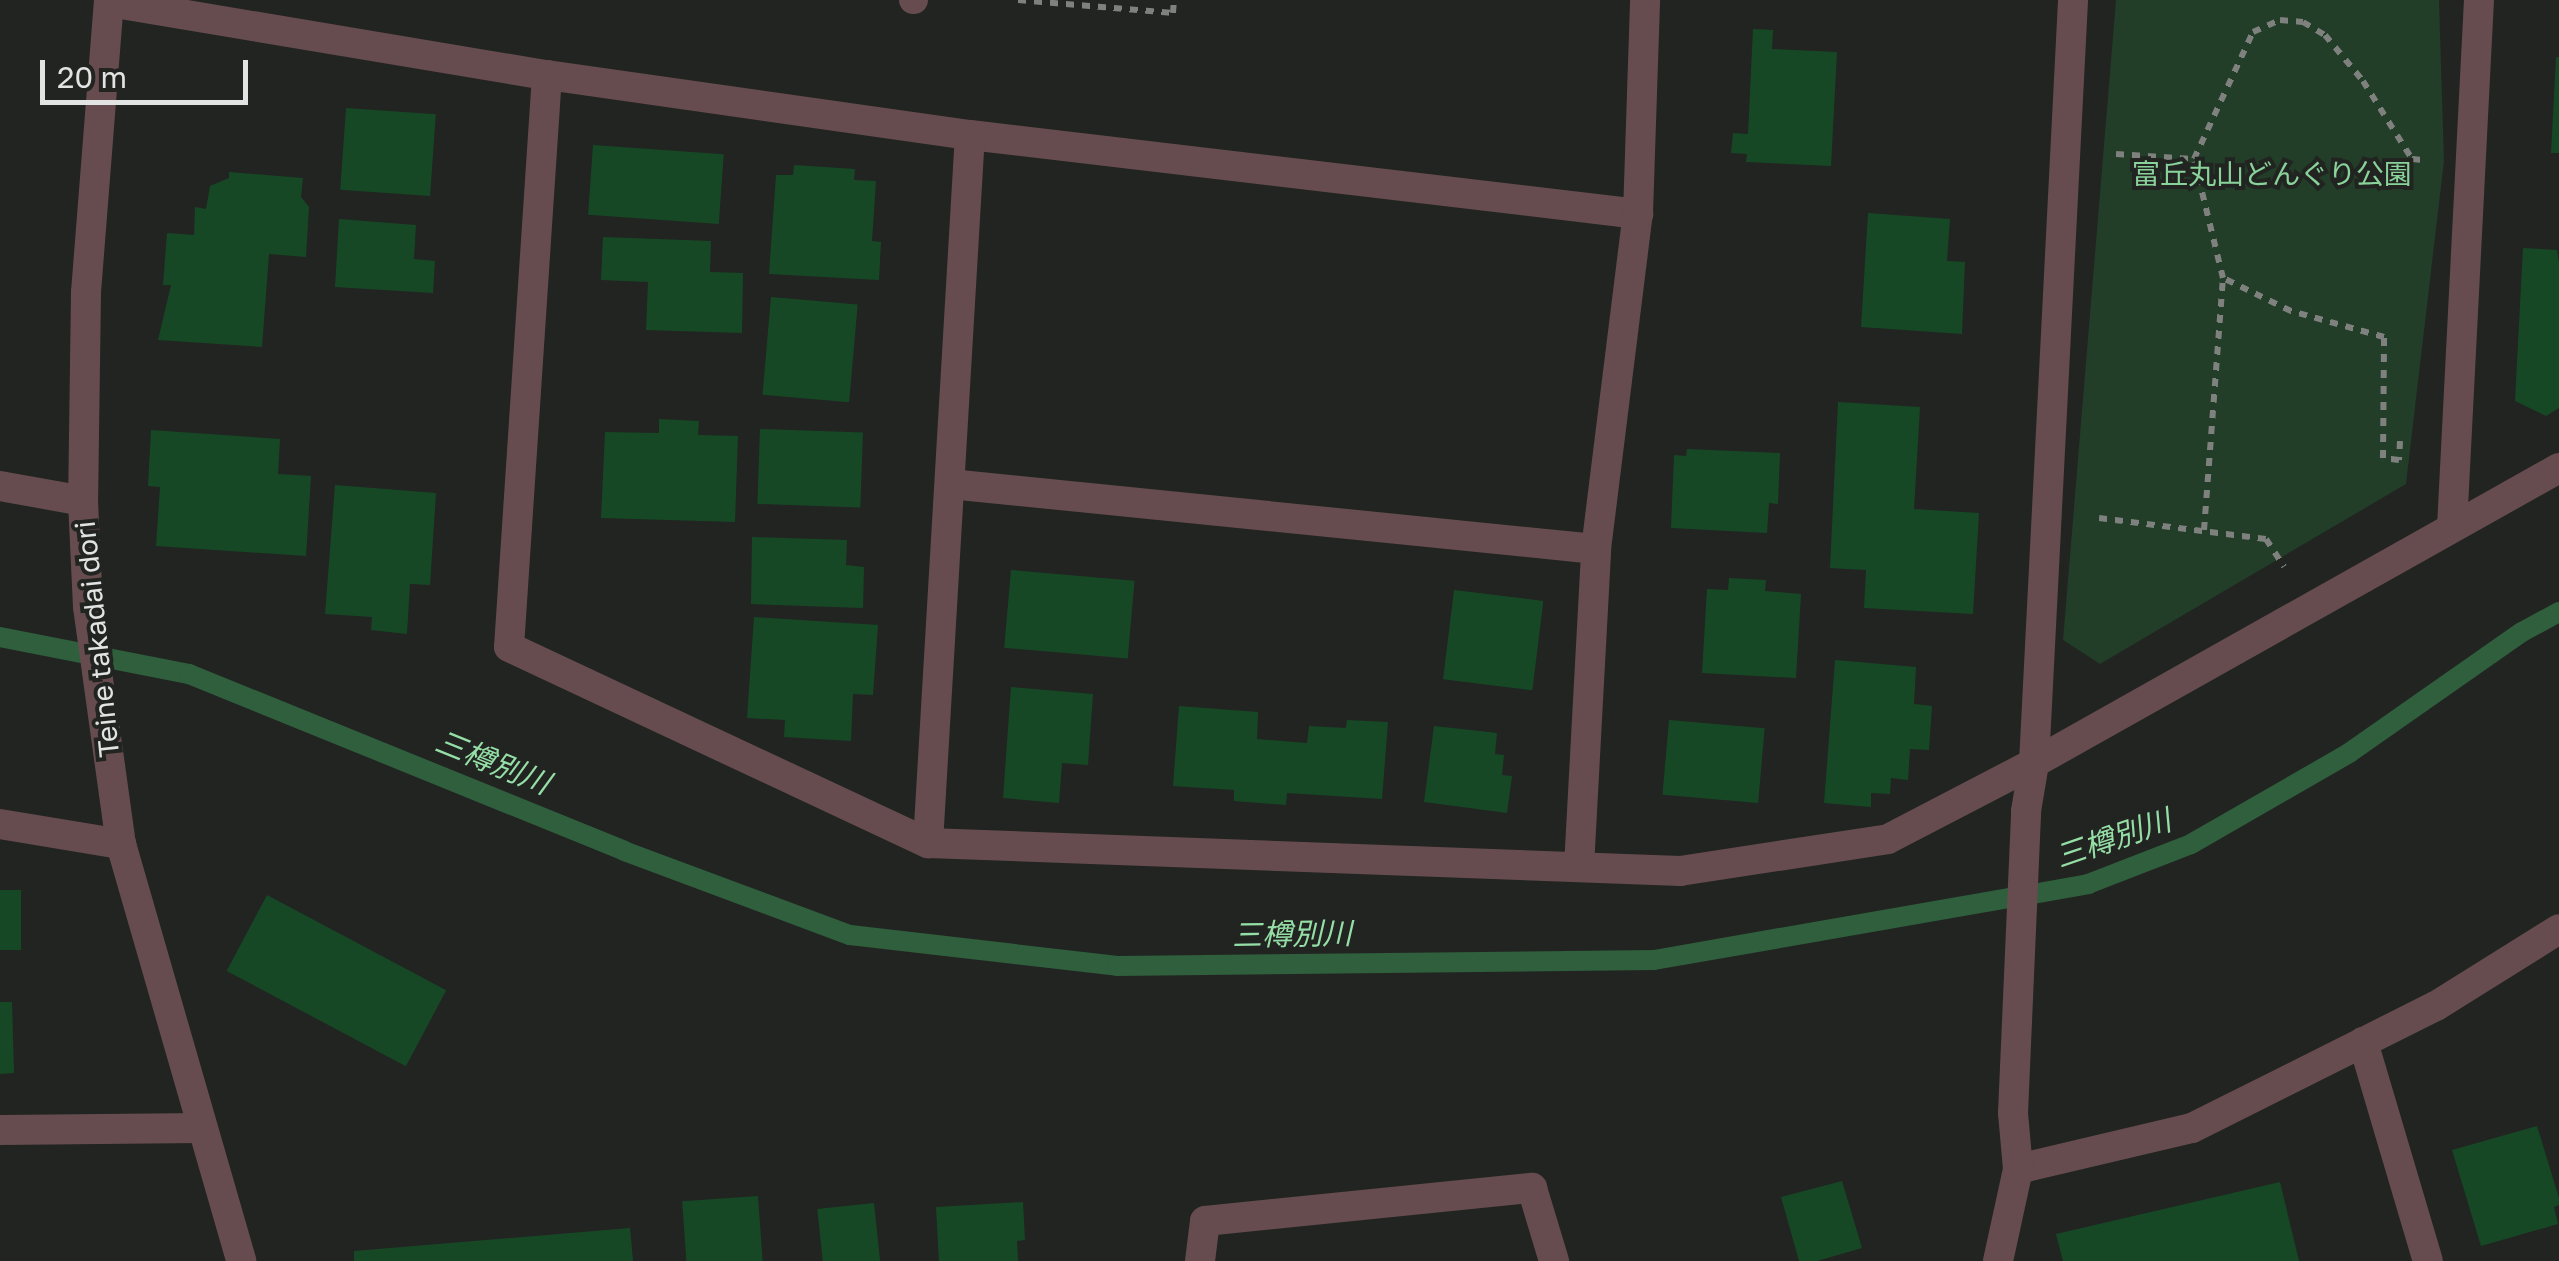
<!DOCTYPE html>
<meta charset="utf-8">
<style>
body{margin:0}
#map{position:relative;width:2559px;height:1261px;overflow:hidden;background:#212421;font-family:"Golos Text","Noto Sans JP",sans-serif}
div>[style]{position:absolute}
.green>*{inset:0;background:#223d28}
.stream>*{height:20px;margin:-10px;padding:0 10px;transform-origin:10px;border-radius:10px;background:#2f5f3c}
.building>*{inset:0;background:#174826;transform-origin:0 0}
.path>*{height:6px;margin-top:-3px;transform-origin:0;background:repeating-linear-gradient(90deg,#7e817e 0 8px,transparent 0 16px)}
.service>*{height:28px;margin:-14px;padding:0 14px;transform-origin:14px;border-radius:14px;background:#664c4e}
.minor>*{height:30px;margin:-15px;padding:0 15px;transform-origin:15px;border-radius:15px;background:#664c4e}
.tertiary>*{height:30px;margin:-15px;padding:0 15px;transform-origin:15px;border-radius:15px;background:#664c4e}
span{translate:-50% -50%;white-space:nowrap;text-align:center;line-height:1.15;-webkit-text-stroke:8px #212421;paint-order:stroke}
.park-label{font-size:28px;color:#89d29a}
.street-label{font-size:28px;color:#e1e4e2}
.water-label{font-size:30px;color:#95dea6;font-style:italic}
.scale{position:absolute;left:40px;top:60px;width:208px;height:45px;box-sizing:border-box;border:5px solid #e1e4e2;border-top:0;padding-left:12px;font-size:30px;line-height:35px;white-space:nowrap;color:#e1e4e2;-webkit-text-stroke:8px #212421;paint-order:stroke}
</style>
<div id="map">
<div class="green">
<div style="clip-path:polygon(2116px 0,2439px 0,2444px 161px,2406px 484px,2100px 664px,2063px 640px)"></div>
</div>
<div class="stream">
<div style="left:0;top:637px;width:193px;rotate:11.1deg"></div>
<div style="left:189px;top:674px;width:470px;rotate:22.1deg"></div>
<div style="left:624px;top:851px;width:241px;rotate:20.4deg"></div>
<div style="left:850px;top:935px;width:269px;rotate:6.6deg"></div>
<div style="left:1117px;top:966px;width:537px;rotate:-0.64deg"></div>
<div style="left:1654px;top:960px;width:441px;rotate:-9.9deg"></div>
<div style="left:2088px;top:884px;width:110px;rotate:-21.2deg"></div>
<div style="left:2191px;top:844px;width:182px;rotate:-29.9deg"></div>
<div style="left:2349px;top:753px;width:211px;rotate:-35deg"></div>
<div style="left:2522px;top:632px;width:42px;rotate:-28.4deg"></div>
</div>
<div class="building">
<div style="clip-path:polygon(1753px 29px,1773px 30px,1772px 49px,1837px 52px,1831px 166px,1746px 162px,1747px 154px,1731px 153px,1733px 133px,1748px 134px)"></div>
<div style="clip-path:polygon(2556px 57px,2559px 57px,2559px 153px,2551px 153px)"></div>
<div style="left:346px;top:108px;width:90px;height:82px;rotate:4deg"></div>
<div style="left:593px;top:145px;width:131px;height:70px;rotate:4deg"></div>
<div style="clip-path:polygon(794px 165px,855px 169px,854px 180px,876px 181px,872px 241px,881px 242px,879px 280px,769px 274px,776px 175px,793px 175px)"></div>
<div style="clip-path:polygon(229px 172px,303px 178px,301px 197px,309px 207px,306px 257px,269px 254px,262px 347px,158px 340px,171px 285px,163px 285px,167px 233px,194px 235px,195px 207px,206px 209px,210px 186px,229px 178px)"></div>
<div style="clip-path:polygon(1868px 213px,1950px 219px,1947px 261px,1965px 262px,1962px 334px,1861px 327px)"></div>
<div style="clip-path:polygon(339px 219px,416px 225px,414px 259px,435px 261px,433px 293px,335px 287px)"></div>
<div style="clip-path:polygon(603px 237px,711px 241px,710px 272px,743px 273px,742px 333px,646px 330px,648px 282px,601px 280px)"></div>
<div style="clip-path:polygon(2523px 248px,2557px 250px,2559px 263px,2559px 408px,2546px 416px,2515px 401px)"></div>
<div style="left:771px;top:297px;width:87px;height:98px;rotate:5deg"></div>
<div style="clip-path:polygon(1838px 402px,1920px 407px,1914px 509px,1979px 513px,1973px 614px,1864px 608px,1866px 570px,1830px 568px)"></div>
<div style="clip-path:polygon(659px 419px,699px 421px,698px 435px,738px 436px,735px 522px,601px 518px,605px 432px,659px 433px)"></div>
<div style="left:760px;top:429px;width:103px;height:75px;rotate:2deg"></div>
<div style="clip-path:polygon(151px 430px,280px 439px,278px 474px,311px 476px,306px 556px,156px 546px,160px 487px,148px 486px)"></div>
<div style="clip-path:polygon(1687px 449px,1780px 453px,1778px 504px,1769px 503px,1767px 533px,1671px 528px,1674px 455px,1686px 456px)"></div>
<div style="clip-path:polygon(335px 485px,436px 493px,430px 585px,410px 584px,407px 634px,371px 630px,372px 617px,325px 614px)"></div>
<div style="clip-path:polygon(752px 537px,847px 540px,846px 565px,864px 567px,863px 608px,751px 604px)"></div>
<div style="left:1011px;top:570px;width:124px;height:78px;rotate:5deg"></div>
<div style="clip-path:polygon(1729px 578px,1766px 580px,1765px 591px,1801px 594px,1796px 678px,1702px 673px,1707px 589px,1728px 590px)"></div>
<div style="left:1454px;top:590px;width:90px;height:90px;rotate:7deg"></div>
<div style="clip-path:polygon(754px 617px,878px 625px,873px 695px,853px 694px,851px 741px,784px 737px,785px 720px,747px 718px)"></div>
<div style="clip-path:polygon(1835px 660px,1916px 667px,1914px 704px,1932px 706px,1929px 750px,1910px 749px,1908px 780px,1891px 778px,1890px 794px,1871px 793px,1871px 807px,1824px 803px)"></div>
<div style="clip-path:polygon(1011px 687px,1093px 694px,1088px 765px,1062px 763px,1059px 803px,1003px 798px)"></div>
<div style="clip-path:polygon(1179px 706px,1258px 712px,1257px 739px,1307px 743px,1309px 726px,1346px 728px,1347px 720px,1388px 722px,1382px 799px,1287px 793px,1286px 805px,1234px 801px,1234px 790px,1173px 786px)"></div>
<div style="left:1669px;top:720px;width:96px;height:75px;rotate:5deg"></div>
<div style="clip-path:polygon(1434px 726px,1497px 733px,1495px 754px,1504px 755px,1502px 775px,1512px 776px,1507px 813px,1424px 802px)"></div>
<div style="left:0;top:890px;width:21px;height:60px"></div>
<div style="left:267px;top:895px;width:203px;height:86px;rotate:28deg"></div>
<div style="clip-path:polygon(0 1002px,12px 1002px,14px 1073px,0 1074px)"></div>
<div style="clip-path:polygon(2537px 1126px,2559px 1198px,2559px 1205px,2554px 1207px,2558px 1224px,2481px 1246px,2452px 1150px)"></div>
<div style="clip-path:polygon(1842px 1181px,1862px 1248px,1817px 1261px,1799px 1261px,1781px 1197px)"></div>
<div style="clip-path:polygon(2280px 1182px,2299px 1261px,2063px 1261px,2056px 1234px)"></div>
<div style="left:758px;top:1196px;width:65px;height:76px;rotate:86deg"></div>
<div style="clip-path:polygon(1023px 1202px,1025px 1240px,1017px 1241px,1018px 1261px,939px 1261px,936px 1207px)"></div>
<div style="left:874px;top:1203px;width:58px;height:57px;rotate:84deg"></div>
<div style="clip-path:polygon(630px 1228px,633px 1261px,354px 1261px,354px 1251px)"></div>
</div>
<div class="path">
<div style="left:1018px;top:0;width:156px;rotate:4.8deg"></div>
<div style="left:1173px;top:13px;width:13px;rotate:-86deg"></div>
<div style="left:2116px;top:154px;width:77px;rotate:3.7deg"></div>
<div style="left:2400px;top:441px;width:19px;rotate:93deg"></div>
<div style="left:2399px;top:460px;width:16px;rotate:-173deg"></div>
<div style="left:2383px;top:458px;width:121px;rotate:-89.5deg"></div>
<div style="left:2384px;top:337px;width:97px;rotate:-164.4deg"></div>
<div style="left:2291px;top:311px;width:76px;rotate:-154.1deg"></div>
<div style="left:2223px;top:278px;width:122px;rotate:-103.7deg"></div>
<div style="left:2194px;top:159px;width:140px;rotate:-65.1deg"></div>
<div style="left:2253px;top:32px;width:30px;rotate:-24deg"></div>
<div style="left:2280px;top:20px;width:23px;rotate:5deg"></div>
<div style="left:2303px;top:22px;width:26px;rotate:31deg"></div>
<div style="left:2325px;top:35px;width:60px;rotate:50.4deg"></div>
<div style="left:2363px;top:81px;width:92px;rotate:57.9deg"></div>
<div style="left:2412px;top:159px;width:11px;rotate:5deg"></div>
<div style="left:2099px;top:518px;width:168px;rotate:7.2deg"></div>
<div style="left:2266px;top:539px;width:33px;rotate:57deg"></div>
<div style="left:2204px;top:530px;width:253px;rotate:-85.7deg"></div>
</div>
<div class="service">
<div style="left:913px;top:0;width:1px"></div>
</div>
<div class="minor">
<div style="left:109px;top:2px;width:444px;rotate:9.5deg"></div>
<div style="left:547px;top:75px;width:427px;rotate:8.1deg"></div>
<div style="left:970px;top:135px;width:673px;rotate:6.74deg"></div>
<div style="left:547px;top:75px;width:573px;rotate:93.8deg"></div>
<div style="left:509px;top:647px;width:463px;rotate:25.1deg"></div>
<div style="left:928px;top:843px;width:753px;rotate:2.13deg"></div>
<div style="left:1680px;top:871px;width:210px;rotate:-8.7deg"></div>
<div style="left:1888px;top:839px;width:165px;rotate:-27.5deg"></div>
<div style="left:2034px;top:763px;width:602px;rotate:-29.33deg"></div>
<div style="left:950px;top:484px;width:649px;rotate:5.75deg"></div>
<div style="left:0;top:486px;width:84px;rotate:10.2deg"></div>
<div style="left:2452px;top:527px;width:528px;rotate:-87.07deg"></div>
<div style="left:0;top:824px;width:123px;rotate:9.4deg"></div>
<div style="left:928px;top:843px;width:709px;rotate:-86.61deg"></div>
<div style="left:1579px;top:867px;width:318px;rotate:-86.9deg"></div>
<div style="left:1596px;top:549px;width:338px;rotate:-82.9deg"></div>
<div style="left:1638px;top:214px;width:214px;rotate:-88.1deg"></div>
<div style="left:2363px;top:1042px;width:228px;rotate:73.5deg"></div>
<div style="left:0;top:1130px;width:202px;rotate:-0.6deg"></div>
<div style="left:2018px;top:1169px;width:179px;rotate:-13.3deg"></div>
<div style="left:2192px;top:1128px;width:273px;rotate:-26.6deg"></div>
<div style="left:2436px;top:1006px;width:145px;rotate:-32deg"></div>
<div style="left:1200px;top:1261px;width:40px;rotate:-82.9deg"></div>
<div style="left:1205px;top:1221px;width:329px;rotate:-5.8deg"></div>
<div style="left:1532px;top:1188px;width:76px;rotate:73.2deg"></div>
<div style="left:1998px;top:1261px;width:94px;rotate:-77.7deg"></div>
<div style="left:2018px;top:1169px;width:56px;rotate:-95.1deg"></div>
<div style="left:2013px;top:1113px;width:302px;rotate:-87.5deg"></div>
<div style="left:2026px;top:811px;width:49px;rotate:-80.5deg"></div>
<div style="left:2034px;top:763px;width:764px;rotate:-87.07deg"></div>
</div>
<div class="tertiary">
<div style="left:109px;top:0;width:293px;rotate:94.5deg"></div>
<div style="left:86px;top:292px;width:209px;rotate:90.8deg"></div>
<div style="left:83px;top:501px;width:106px;rotate:87.3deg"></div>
<div style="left:88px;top:607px;width:239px;rotate:82.1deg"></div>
<div style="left:121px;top:844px;width:434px;rotate:73.9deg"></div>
</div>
<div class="park-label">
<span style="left:2272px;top:174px">富丘丸山どんぐり公園</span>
</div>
<div class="street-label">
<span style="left:97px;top:639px;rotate:-96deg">Teine takadai dori</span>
</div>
<div class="water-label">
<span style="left:493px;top:762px;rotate:22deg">三樽別川</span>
<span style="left:2113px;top:838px;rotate:-19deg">三樽別川</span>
<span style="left:1292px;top:934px;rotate:-1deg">三樽別川</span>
</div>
<div class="scale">20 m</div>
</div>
